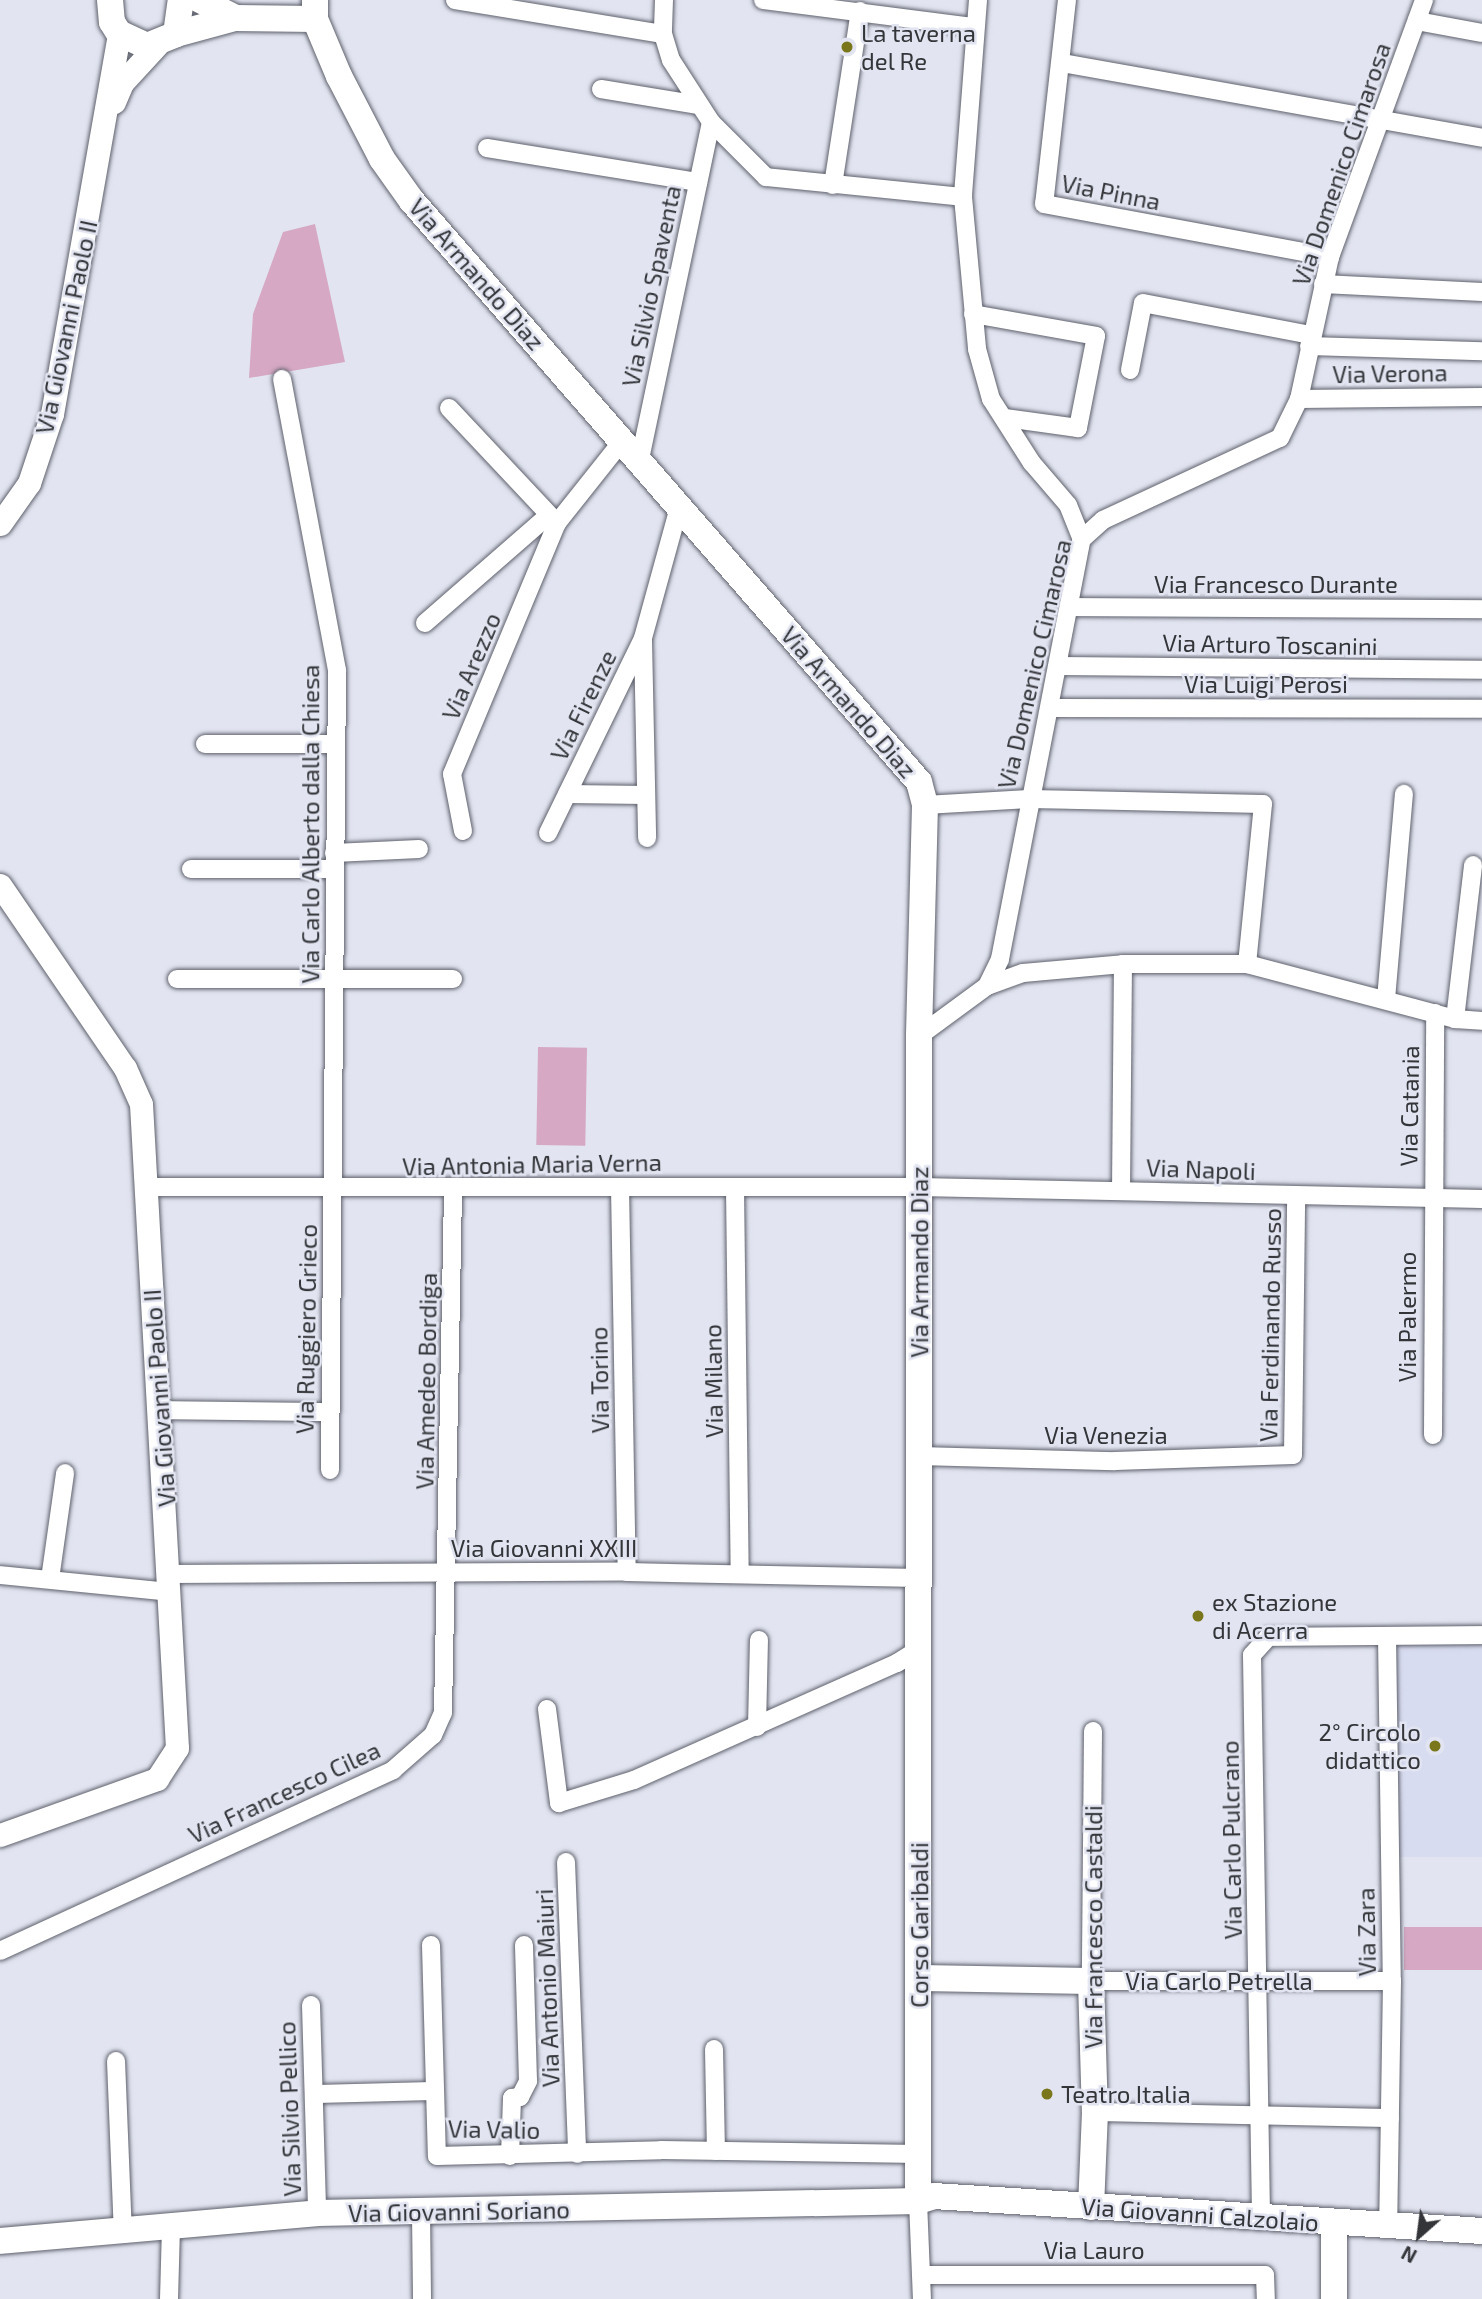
<!DOCTYPE html>
<meta charset="utf-8">
<style>
body{margin:0}
#map{position:relative;width:1482px;height:2299px;overflow:hidden;background:#e2e5f1;font-family:"Exo 2",sans-serif}
div>[style]{position:absolute}
.built>*{inset:0;background:#d8dcf0;transform-origin:0 0}
.green>*{inset:0;background:#d6a8c3;transform-origin:0 0}
.roads{filter:drop-shadow(0 0 2px #5e616c) drop-shadow(0 0 2px #5e616c)}
.minor>*{height:18px;margin:-9px;padding:0 9px;transform-origin:9px;border-radius:9px;background:#fff}
.tertiary>*{height:23px;margin:-11.5px;padding:0 11.5px;transform-origin:11.5px;border-radius:11.5px;background:#fff}
.secondary>*{height:26px;margin:-13px;padding:0 13px;transform-origin:13px;border-radius:13px;background:#fff}
.dots>*{width:19px;height:19px;translate:-50% -50%;box-sizing:border-box;border:4px solid #e2e5f1;border-radius:50%}
span{translate:-50% -50%;white-space:nowrap;text-align:center;line-height:1.15;-webkit-text-stroke:5px #e2e5f1;paint-order:stroke}
.poi-label{font-size:24px;color:#333539}
.left{translate:0 -50%;text-align:left}
.right{translate:-100% -50%;text-align:right}
.street-label{font-size:24px;color:#333539}
.north{position:absolute;left:1384px;top:2201px;width:70px;height:70px;-webkit-text-stroke:5px #e2e5f1;paint-order:stroke;rotate:208deg;font-size:19px;font-weight:700;line-height:28px;text-align:center;color:#333539}
.north::after{content:'';display:block;margin:auto;width:24px;height:32px;background:#333539;clip-path:polygon(50% 0,100% 100%,50% 72%,0 100%)}
</style>
<div id="map">
<div class="built">
<div style="left:1482px;top:1635px;width:222px;height:95px;rotate:90deg"></div>
</div>
<div class="green">
<div style="clip-path:polygon(315px 224px,345px 362px,249px 378px,253px 314px,283px 232px)"></div>
<div style="left:538px;top:1047px;width:49px;height:98px;rotate:1deg"></div>
<div style="left:1404px;top:1927px;width:78px;height:43px"></div>
</div>
<div class="roads">
<div class="minor">
<div style="left:455px;top:0;width:211px;rotate:9.3deg"></div>
<div style="left:664px;top:0;width:34px;rotate:92deg"></div>
<div style="left:663px;top:34px;width:27px;rotate:73deg"></div>
<div style="left:671px;top:60px;width:74px;rotate:57.2deg"></div>
<div style="left:711px;top:122px;width:78px;rotate:45deg"></div>
<div style="left:766px;top:177px;width:198px;rotate:5.8deg"></div>
<div style="left:763px;top:0;width:212px;rotate:7.3deg"></div>
<div style="left:978px;top:0;width:198px;rotate:94.4deg"></div>
<div style="left:963px;top:197px;width:153px;rotate:84.7deg"></div>
<div style="left:977px;top:349px;width:52px;rotate:74.4deg"></div>
<div style="left:991px;top:399px;width:76px;rotate:57.4deg"></div>
<div style="left:1032px;top:463px;width:55px;rotate:49.4deg"></div>
<div style="left:1068px;top:505px;width:37px;rotate:68deg"></div>
<div style="left:1067px;top:0;width:205px;rotate:96.4deg"></div>
<div style="left:1044px;top:204px;width:291px;rotate:10.5deg"></div>
<div style="left:1417px;top:21px;width:66px;rotate:10.5deg"></div>
<div style="left:1062px;top:63px;width:427px;rotate:10.1deg"></div>
<div style="left:601px;top:89px;width:99px;rotate:9.3deg"></div>
<div style="left:487px;top:148px;width:214px;rotate:9.2deg"></div>
<div style="left:833px;top:185px;width:176px;rotate:-81.2deg"></div>
<div style="left:1323px;top:284px;width:159px;rotate:2.9deg"></div>
<div style="left:973px;top:314px;width:125px;rotate:10.1deg"></div>
<div style="left:1096px;top:336px;width:94px;rotate:101.1deg"></div>
<div style="left:1078px;top:428px;width:74px;rotate:-172.2deg"></div>
<div style="left:1309px;top:346px;width:173px;rotate:1.7deg"></div>
<div style="left:1130px;top:370px;width:68px;rotate:-79deg"></div>
<div style="left:1143px;top:303px;width:171px;rotate:10.8deg"></div>
<div style="left:282px;top:379px;width:296px;rotate:79.3deg"></div>
<div style="left:337px;top:670px;width:800px;rotate:90.5deg"></div>
<div style="left:1299px;top:399px;width:183px;rotate:-0.6deg"></div>
<div style="left:449px;top:408px;width:158px;rotate:46.8deg"></div>
<div style="left:640px;top:459px;width:344px;rotate:-78.1deg"></div>
<div style="left:1070px;top:607px;width:412px;rotate:0.3deg"></div>
<div style="left:425px;top:623px;width:164px;rotate:-41.1deg"></div>
<div style="left:643px;top:641px;width:197px;rotate:88.8deg"></div>
<div style="left:1058px;top:666px;width:424px;rotate:0.5deg"></div>
<div style="left:1050px;top:708px;width:432px;rotate:0.1deg"></div>
<div style="left:205px;top:744px;width:128px"></div>
<div style="left:567px;top:794px;width:79px;rotate:0.7deg"></div>
<div style="left:925px;top:805px;width:104px;rotate:-3.3deg"></div>
<div style="left:1029px;top:799px;width:234px;rotate:1.2deg"></div>
<div style="left:1263px;top:804px;width:161px;rotate:95.7deg"></div>
<div style="left:463px;top:831px;width:58px;rotate:-100.9deg"></div>
<div style="left:452px;top:774px;width:272px;rotate:-67.3deg"></div>
<div style="left:557px;top:523px;width:106px;rotate:-51.5deg"></div>
<div style="left:548px;top:833px;width:217px;rotate:-64deg"></div>
<div style="left:643px;top:638px;width:136px;rotate:-74.6deg"></div>
<div style="left:334px;top:853px;width:85px;rotate:-2.7deg"></div>
<div style="left:191px;top:869px;width:143px"></div>
<div style="left:177px;top:979px;width:276px"></div>
<div style="left:987px;top:986px;width:38px;rotate:-20deg"></div>
<div style="left:1023px;top:973px;width:100px;rotate:-5.1deg"></div>
<div style="left:1123px;top:964px;width:124px"></div>
<div style="left:1247px;top:964px;width:215px;rotate:14.8deg"></div>
<div style="left:1455px;top:1019px;width:27px;rotate:4deg"></div>
<div style="left:1386px;top:999px;width:206px;rotate:-85deg"></div>
<div style="left:1455px;top:1019px;width:155px;rotate:-83.3deg"></div>
<div style="left:919px;top:1036px;width:84px;rotate:-36.3deg"></div>
<div style="left:987px;top:986px;width:30px;rotate:-64deg"></div>
<div style="left:1000px;top:959px;width:428px;rotate:-79deg"></div>
<div style="left:1082px;top:539px;width:28px;rotate:-42deg"></div>
<div style="left:1103px;top:520px;width:195px;rotate:-24.9deg"></div>
<div style="left:1280px;top:438px;width:43px;rotate:-64deg"></div>
<div style="left:1299px;top:399px;width:145px;rotate:-77.7deg"></div>
<div style="left:1330px;top:257px;width:274px;rotate:-69.9deg"></div>
<div style="left:146px;top:1187px;width:773px"></div>
<div style="left:919px;top:1187px;width:563px;rotate:1.22deg"></div>
<div style="left:620px;top:1187px;width:385px;rotate:89deg"></div>
<div style="left:735px;top:1188px;width:386px;rotate:89.3deg"></div>
<div style="left:1121px;top:1191px;width:227px;rotate:-89.5deg"></div>
<div style="left:160px;top:1410px;width:169px;rotate:0.7deg"></div>
<div style="left:1433px;top:1435px;width:422px;rotate:-89.7deg"></div>
<div style="left:919px;top:1456px;width:196px;rotate:1.5deg"></div>
<div style="left:1115px;top:1461px;width:178px;rotate:-1.9deg"></div>
<div style="left:1293px;top:1455px;width:258px;rotate:-89.3deg"></div>
<div style="left:169px;top:1574px;width:458px;rotate:-0.3deg"></div>
<div style="left:627px;top:1572px;width:292px;rotate:1.2deg"></div>
<div style="left:0;top:1575px;width:171px;rotate:5.7deg"></div>
<div style="left:50px;top:1579px;width:107px;rotate:-81.9deg"></div>
<div style="left:1387px;top:1636px;width:345px;rotate:89.2deg"></div>
<div style="left:1392px;top:1981px;width:247px;rotate:90.9deg"></div>
<div style="left:547px;top:1709px;width:95px;rotate:82.7deg"></div>
<div style="left:559px;top:1803px;width:78px;rotate:-17deg"></div>
<div style="left:634px;top:1780px;width:288px;rotate:-24deg"></div>
<div style="left:897px;top:1663px;width:26px;rotate:-32deg"></div>
<div style="left:757px;top:1727px;width:87px;rotate:-88.7deg"></div>
<div style="left:1093px;top:1731px;width:250px;rotate:90.5deg"></div>
<div style="left:1091px;top:1981px;width:301px"></div>
<div style="left:566px;top:1862px;width:292px;rotate:87.8deg"></div>
<div style="left:431px;top:1945px;width:211px;rotate:88.4deg"></div>
<div style="left:437px;top:2156px;width:224px;rotate:-1.5deg"></div>
<div style="left:661px;top:2150px;width:258px;rotate:0.9deg"></div>
<div style="left:0;top:1951px;width:433px;rotate:-24.7deg"></div>
<div style="left:393px;top:1770px;width:53px;rotate:-41.2deg"></div>
<div style="left:433px;top:1735px;width:24px;rotate:-66deg"></div>
<div style="left:443px;top:1713px;width:522px;rotate:-88.9deg"></div>
<div style="left:311px;top:2005px;width:208px;rotate:88.3deg"></div>
<div style="left:714px;top:2049px;width:102px;rotate:88.9deg"></div>
<div style="left:116px;top:2061px;width:173px;rotate:87.7deg"></div>
<div style="left:316px;top:2094px;width:117px;rotate:-1.5deg"></div>
<div style="left:1095px;top:2112px;width:295px;rotate:1.2deg"></div>
<div style="left:510px;top:2156px;width:58px;rotate:-88deg"></div>
<div style="left:512px;top:2098px;width:8px;rotate:-7deg"></div>
<div style="left:520px;top:2097px;width:18px;rotate:-63deg"></div>
<div style="left:528px;top:2081px;width:136px;rotate:-91.7deg"></div>
<div style="left:918px;top:2201px;width:98px;rotate:87.7deg"></div>
<div style="left:421px;top:2214px;width:85px;rotate:89.3deg"></div>
<div style="left:1261px;top:2216px;width:561px;rotate:-90.92deg"></div>
<div style="left:1252px;top:1655px;width:24px;rotate:-48deg"></div>
<div style="left:1268px;top:1637px;width:214px;rotate:-0.5deg"></div>
<div style="left:923px;top:2275px;width:342px"></div>
<div style="left:1265px;top:2275px;width:24px;rotate:88deg"></div>
<div style="left:169px;top:2299px;width:71px;rotate:-88.4deg"></div>
</div>
<div class="tertiary">
<div style="left:114px;top:102px;width:21px;rotate:-67deg"></div>
<div style="left:122px;top:83px;width:52px;rotate:-47.4deg"></div>
<div style="left:0;top:524px;width:50px;rotate:-54.7deg"></div>
<div style="left:29px;top:483px;width:73px;rotate:-71.6deg"></div>
<div style="left:52px;top:414px;width:387px;rotate:-80deg"></div>
<div style="left:0;top:885px;width:222px;rotate:55.7deg"></div>
<div style="left:125px;top:1068px;width:39px;rotate:66deg"></div>
<div style="left:141px;top:1104px;width:645px;rotate:86.8deg"></div>
<div style="left:177px;top:1748px;width:37px;rotate:123deg"></div>
<div style="left:157px;top:1779px;width:167px;rotate:160.4deg"></div>
</div>
<div class="secondary">
<div style="left:110px;top:0;width:22px;rotate:85deg"></div>
<div style="left:112px;top:22px;width:13px;rotate:58deg"></div>
<div style="left:119px;top:33px;width:31px;rotate:25deg"></div>
<div style="left:147px;top:46px;width:31px;rotate:-22deg"></div>
<div style="left:176px;top:34px;width:34px;rotate:-82deg"></div>
<div style="left:200px;top:0;width:39px;rotate:27deg"></div>
<div style="left:315px;top:0;width:19px;rotate:90deg"></div>
<div style="left:315px;top:19px;width:62px;rotate:67.2deg"></div>
<div style="left:339px;top:76px;width:93px;rotate:62.6deg"></div>
<div style="left:382px;top:159px;width:52px;rotate:54.5deg"></div>
<div style="left:412px;top:201px;width:771px;rotate:48.89deg"></div>
<div style="left:919px;top:782px;width:24px;rotate:75deg"></div>
<div style="left:925px;top:805px;width:231px;rotate:91.5deg"></div>
<div style="left:919px;top:1036px;width:1165px;rotate:90.05deg"></div>
<div style="left:176px;top:34px;width:61px;rotate:-15.2deg"></div>
<div style="left:235px;top:18px;width:80px;rotate:0.7deg"></div>
<div style="left:920px;top:1978px;width:171px;rotate:1deg"></div>
<div style="left:1091px;top:1981px;width:131px;rotate:88.3deg"></div>
<div style="left:1095px;top:2112px;width:95px;rotate:92.4deg"></div>
<div style="left:1334px;top:2223px;width:76px;rotate:90deg"></div>
<div style="left:0;top:2241px;width:318px;rotate:-5deg"></div>
<div style="left:317px;top:2213px;width:601px;rotate:-1.14deg"></div>
<div style="left:918px;top:2201px;width:17px;rotate:-17deg"></div>
<div style="left:934px;top:2196px;width:549px;rotate:3.65deg"></div>
</div>
</div>
<div class="dots">
<div style="left:847px;top:47px;background:#79761b"></div>
<div style="left:1198px;top:1616px;background:#79761b"></div>
<div style="left:1435px;top:1746px;background:#79761b"></div>
<div style="left:1047px;top:2094px;background:#79761b"></div>
</div>
<div class="poi-label">
<span class="left" style="left:861px;top:47px">La taverna<br>del Re</span>
<span class="left" style="left:1212px;top:1616px">ex Stazione<br>di Acerra</span>
<span class="right" style="left:1421px;top:1746px">2° Circolo<br>didattico</span>
<span class="left" style="left:1061px;top:2094px">Teatro Italia</span>
</div>
<div class="street-label">
<span style="left:1341px;top:164px;rotate:-71deg">Via Domenico Cimarosa</span>
<span style="left:1111px;top:192px;rotate:11deg">Via Pinna</span>
<span style="left:477px;top:274px;rotate:49deg">Via Armando Diaz</span>
<span style="left:651px;top:286px;rotate:-78deg">Via Silvio Spaventa</span>
<span style="left:66px;top:327px;rotate:-78deg">Via Giovanni Paolo II</span>
<span style="left:1390px;top:373px;rotate:-1deg">Via Verona</span>
<span style="left:1276px;top:584px">Via Francesco Durante</span>
<span style="left:1270px;top:644px;rotate:1deg">Via Arturo Toscanini</span>
<span style="left:1034px;top:664px;rotate:-77deg">Via Domenico Cimarosa</span>
<span style="left:471px;top:666px;rotate:-67deg">Via Arezzo</span>
<span style="left:1266px;top:684px">Via Luigi Perosi</span>
<span style="left:849px;top:702px;rotate:49deg">Via Armando Diaz</span>
<span style="left:583px;top:705px;rotate:-64deg">Via Firenze</span>
<span style="left:310px;top:824px;rotate:-90deg">Via Carlo Alberto dalla Chiesa</span>
<span style="left:1409px;top:1106px;rotate:-89deg">Via Catania</span>
<span style="left:532px;top:1164px;rotate:-1deg">Via Antonia Maria Verna</span>
<span style="left:1201px;top:1169px;rotate:2deg">Via Napoli</span>
<span style="left:919px;top:1262px;rotate:-90deg">Via Armando Diaz</span>
<span style="left:1407px;top:1317px;rotate:-90deg">Via Palermo</span>
<span style="left:1270px;top:1325px;rotate:-89deg">Via Ferdinando Russo</span>
<span style="left:306px;top:1329px;rotate:-89deg">Via Ruggiero Grieco</span>
<span style="left:599px;top:1380px;rotate:-91deg">Via Torino</span>
<span style="left:426px;top:1381px;rotate:-89deg">Via Amedeo Bordiga</span>
<span style="left:713px;top:1381px;rotate:-91deg">Via Milano</span>
<span style="left:159px;top:1398px;rotate:-94deg">Via Giovanni Paolo II</span>
<span style="left:1106px;top:1435px">Via Venezia</span>
<span style="left:544px;top:1548px">Via Giovanni XXIII</span>
<span style="left:284px;top:1792px;rotate:-25deg">Via Francesco Cilea</span>
<span style="left:1231px;top:1840px;rotate:-91deg">Via Carlo Pulcrano</span>
<span style="left:919px;top:1925px;rotate:-90deg">Corso Garibaldi</span>
<span style="left:1093px;top:1927px;rotate:-90deg">Via Francesco Castaldi</span>
<span style="left:1366px;top:1932px;rotate:-91deg">Via Zara</span>
<span style="left:1219px;top:1981px">Via Carlo Petrella</span>
<span style="left:547px;top:1988px;rotate:-92deg">Via Antonio Maiuri</span>
<span style="left:289px;top:2109px;rotate:-92deg">Via Silvio Pellico</span>
<span style="left:494px;top:2129px;rotate:1deg">Via Valio</span>
<span style="left:459px;top:2211px;rotate:-1deg">Via Giovanni Soriano</span>
<span style="left:1200px;top:2214px;rotate:4deg">Via Giovanni Calzolaio</span>
<span style="left:1094px;top:2250px">Via Lauro</span>
</div>
<div class="north">N</div>
</div>
